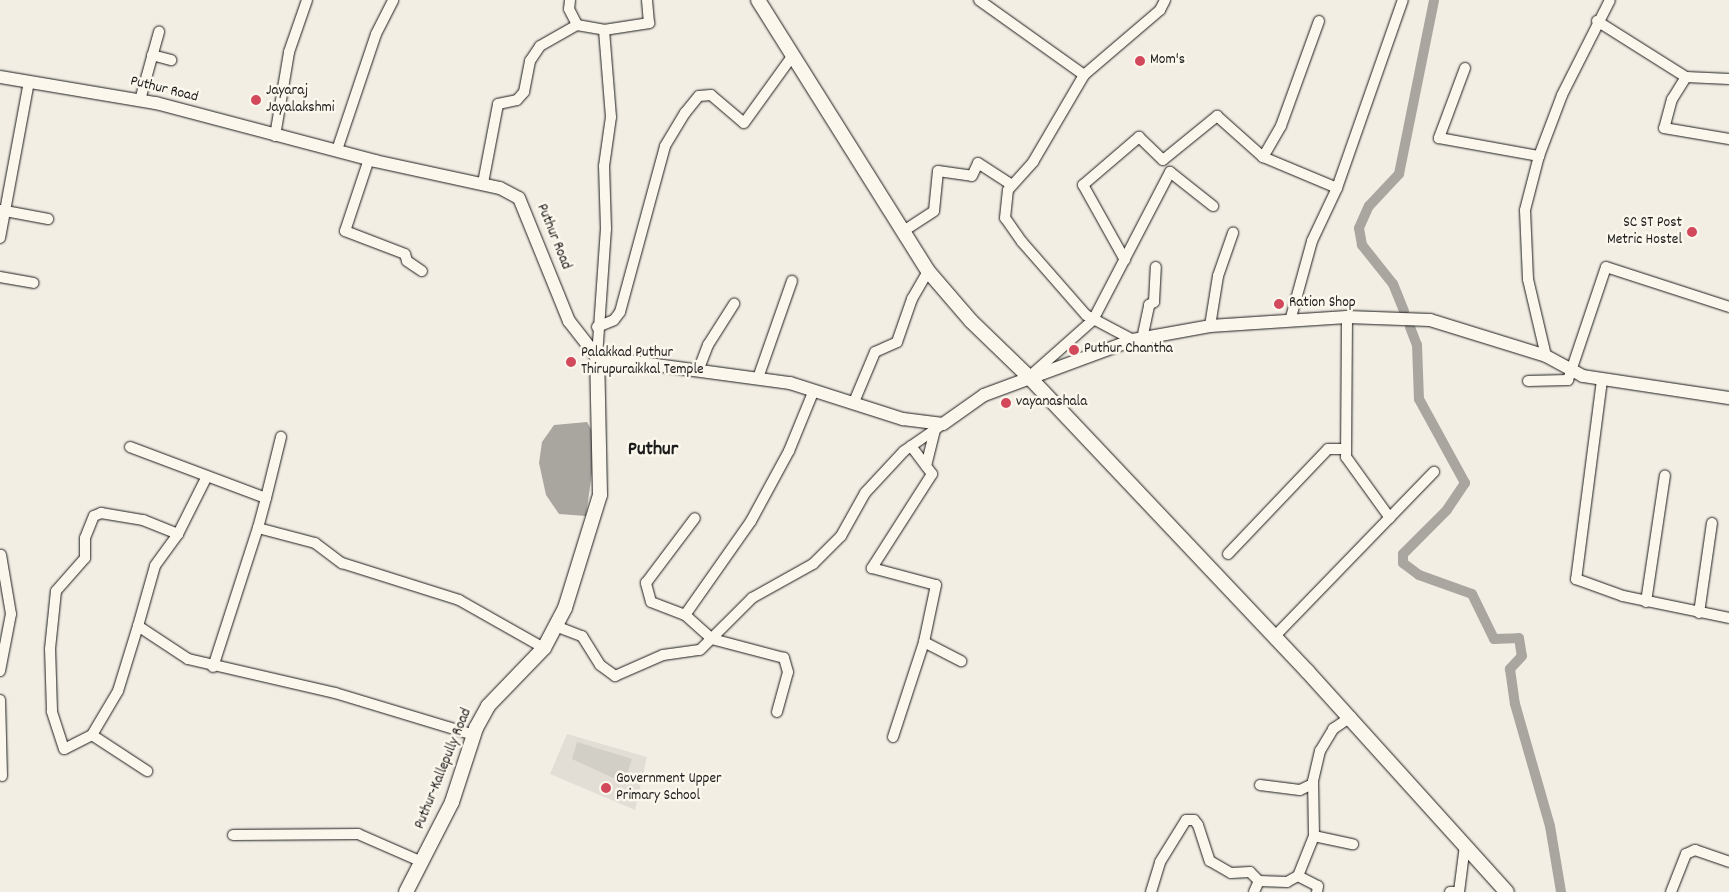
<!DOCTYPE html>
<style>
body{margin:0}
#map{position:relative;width:1729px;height:892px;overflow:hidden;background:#f2eee4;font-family:Dekko,sans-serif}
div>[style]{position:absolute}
.built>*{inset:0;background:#e2ded5}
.green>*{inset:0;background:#d2cfc6}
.water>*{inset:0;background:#a9a6a0}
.canal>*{height:10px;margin:-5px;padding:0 5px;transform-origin:5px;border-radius:5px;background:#a9a6a0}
.roads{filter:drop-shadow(0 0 1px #1c1c1c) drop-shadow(0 0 1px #1c1c1c)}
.minor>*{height:10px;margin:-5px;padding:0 5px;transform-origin:5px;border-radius:5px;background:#fbf7ec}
.tertiary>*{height:12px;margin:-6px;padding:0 6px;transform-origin:6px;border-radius:6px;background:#fbf7ec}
.secondary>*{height:14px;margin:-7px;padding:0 7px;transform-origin:7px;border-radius:7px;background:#fbf7ec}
.dots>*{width:14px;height:14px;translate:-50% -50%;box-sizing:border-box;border:2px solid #fbf7ec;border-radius:50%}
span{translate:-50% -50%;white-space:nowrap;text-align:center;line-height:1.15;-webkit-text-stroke:5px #fbf7ec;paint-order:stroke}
.poi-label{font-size:15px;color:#1c1c1c}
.left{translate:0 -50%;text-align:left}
.right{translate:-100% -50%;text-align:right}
.street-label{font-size:15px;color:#1c1c1c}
.district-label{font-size:20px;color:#1c1c1c;font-weight:700}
</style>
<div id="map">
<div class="built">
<div style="clip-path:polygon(567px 734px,647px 757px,635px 810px,550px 774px)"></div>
</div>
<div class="green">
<div style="clip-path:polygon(577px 742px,632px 759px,624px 783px,572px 759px)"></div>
</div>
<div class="water">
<div style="clip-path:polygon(587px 422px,592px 431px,592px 472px,586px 516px,559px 514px,546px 495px,539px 463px,542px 442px,554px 425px)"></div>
</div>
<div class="canal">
<div style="left:1404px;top:311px;width:29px;rotate:-112deg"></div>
<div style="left:1393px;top:284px;width:50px;rotate:-128.5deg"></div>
<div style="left:1362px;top:245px;width:17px;rotate:-100deg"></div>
<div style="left:1359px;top:228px;width:24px;rotate:-66deg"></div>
<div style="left:1369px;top:206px;width:44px;rotate:-46.8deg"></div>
<div style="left:1399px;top:174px;width:177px;rotate:-78.6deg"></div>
<div style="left:1410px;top:327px;width:19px;rotate:69deg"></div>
<div style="left:1417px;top:345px;width:54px;rotate:87.9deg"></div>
<div style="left:1419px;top:399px;width:96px;rotate:61.3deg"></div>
<div style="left:1465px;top:483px;width:32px;rotate:124deg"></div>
<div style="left:1447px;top:510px;width:62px;rotate:135deg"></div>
<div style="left:1403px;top:554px;width:9px;rotate:90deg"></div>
<div style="left:1403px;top:563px;width:20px;rotate:37deg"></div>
<div style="left:1419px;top:575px;width:56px;rotate:19.7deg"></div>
<div style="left:1472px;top:594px;width:50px;rotate:63.9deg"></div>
<div style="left:1494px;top:639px;width:25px;rotate:-2deg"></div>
<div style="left:1519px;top:638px;width:18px;rotate:81deg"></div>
<div style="left:1522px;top:656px;width:18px;rotate:133deg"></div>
<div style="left:1510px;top:669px;width:35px;rotate:82deg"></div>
<div style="left:1515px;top:704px;width:127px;rotate:74deg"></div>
<div style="left:1550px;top:826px;width:67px;rotate:80.5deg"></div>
</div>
<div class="roads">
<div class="minor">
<div style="left:570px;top:0;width:9px;rotate:96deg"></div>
<div style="left:569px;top:9px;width:18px;rotate:63deg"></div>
<div style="left:979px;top:0;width:129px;rotate:35.5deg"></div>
<div style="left:1319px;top:21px;width:112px;rotate:109.9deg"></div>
<div style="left:1281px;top:126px;width:36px;rotate:120deg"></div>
<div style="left:1263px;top:157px;width:80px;rotate:22.7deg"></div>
<div style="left:1597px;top:21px;width:105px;rotate:32.2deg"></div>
<div style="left:1686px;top:77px;width:26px;rotate:122deg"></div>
<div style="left:1672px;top:99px;width:30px;rotate:105deg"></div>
<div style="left:1664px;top:128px;width:66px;rotate:9.6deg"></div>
<div style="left:152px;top:55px;width:20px;rotate:15deg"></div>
<div style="left:1465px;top:68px;width:75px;rotate:110.4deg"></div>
<div style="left:1439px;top:138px;width:102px;rotate:10.2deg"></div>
<div style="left:1686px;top:77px;width:43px;rotate:2.7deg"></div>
<div style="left:140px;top:100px;width:71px;rotate:-74.4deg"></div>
<div style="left:275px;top:136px;width:85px;rotate:-80.5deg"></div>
<div style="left:289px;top:52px;width:55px;rotate:-70.9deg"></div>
<div style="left:337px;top:150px;width:122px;rotate:-71.4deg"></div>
<div style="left:376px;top:34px;width:38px;rotate:-63deg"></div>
<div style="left:369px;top:159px;width:76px;rotate:108.4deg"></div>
<div style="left:345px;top:231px;width:64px;rotate:21deg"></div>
<div style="left:405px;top:254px;width:7px;rotate:74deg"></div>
<div style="left:407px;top:261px;width:18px;rotate:34deg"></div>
<div style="left:483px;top:183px;width:80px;rotate:-79.2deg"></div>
<div style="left:498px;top:104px;width:19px;rotate:-12deg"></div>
<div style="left:517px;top:100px;width:11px;rotate:-49deg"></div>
<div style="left:524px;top:92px;width:32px;rotate:-79deg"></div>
<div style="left:530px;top:61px;width:18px;rotate:-56deg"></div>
<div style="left:540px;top:46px;width:43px;rotate:-29.6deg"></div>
<div style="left:577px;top:25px;width:27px;rotate:10deg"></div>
<div style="left:0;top:210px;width:49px;rotate:10.6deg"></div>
<div style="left:902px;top:232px;width:38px;rotate:-33deg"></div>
<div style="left:934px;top:211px;width:40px;rotate:-84.3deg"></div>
<div style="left:938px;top:171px;width:34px;rotate:8deg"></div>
<div style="left:972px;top:176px;width:14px;rotate:-65deg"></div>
<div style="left:978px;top:163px;width:40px;rotate:32.9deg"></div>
<div style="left:0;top:238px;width:159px;rotate:-79.5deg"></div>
<div style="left:1125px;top:260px;width:86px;rotate:-119.2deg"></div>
<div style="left:1083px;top:185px;width:74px;rotate:-40.6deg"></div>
<div style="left:1139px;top:137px;width:33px;rotate:44deg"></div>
<div style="left:1163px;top:160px;width:70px;rotate:-39.2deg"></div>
<div style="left:1217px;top:116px;width:62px;rotate:41.7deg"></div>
<div style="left:0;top:277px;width:34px;rotate:10deg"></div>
<div style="left:1347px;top:317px;width:140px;rotate:90.4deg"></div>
<div style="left:1346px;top:457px;width:75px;rotate:54.2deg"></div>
<div style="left:1290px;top:321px;width:83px;rotate:-74.6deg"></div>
<div style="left:1312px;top:241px;width:59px;rotate:-64.7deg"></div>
<div style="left:1337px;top:188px;width:199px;rotate:-70.7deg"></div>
<div style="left:1210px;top:326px;width:51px;rotate:-80.9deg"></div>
<div style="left:1218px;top:276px;width:46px;rotate:-70.8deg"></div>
<div style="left:597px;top:327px;width:18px;rotate:-22deg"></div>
<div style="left:614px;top:320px;width:10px;rotate:-53deg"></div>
<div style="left:620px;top:312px;width:172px;rotate:-74.8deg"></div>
<div style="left:665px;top:146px;width:39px;rotate:-59deg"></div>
<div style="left:685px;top:113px;width:22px;rotate:-51deg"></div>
<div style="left:699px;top:96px;width:12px;rotate:-5deg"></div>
<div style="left:711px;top:95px;width:43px;rotate:40.3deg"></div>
<div style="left:744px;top:123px;width:84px;rotate:-54.2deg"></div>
<div style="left:1142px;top:339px;width:35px;rotate:-78deg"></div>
<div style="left:1149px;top:305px;width:6px;rotate:-31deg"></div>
<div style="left:1154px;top:302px;width:35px;rotate:-87deg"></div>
<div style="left:1133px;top:340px;width:53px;rotate:-152deg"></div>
<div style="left:1086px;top:315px;width:97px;rotate:-131.2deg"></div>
<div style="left:1022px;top:242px;width:29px;rotate:-125deg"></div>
<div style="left:1005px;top:218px;width:28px;rotate:-84deg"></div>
<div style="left:1008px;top:190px;width:38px;rotate:-48deg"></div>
<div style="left:1033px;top:162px;width:101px;rotate:-59.6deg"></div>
<div style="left:1084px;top:75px;width:100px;rotate:-40.5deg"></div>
<div style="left:1160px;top:10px;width:11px;rotate:-63deg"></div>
<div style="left:1546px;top:356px;width:79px;rotate:-103.2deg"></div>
<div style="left:1528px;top:279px;width:69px;rotate:-92.5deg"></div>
<div style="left:1525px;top:210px;width:56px;rotate:-75.5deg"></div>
<div style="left:1539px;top:156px;width:65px;rotate:-69.3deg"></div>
<div style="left:1562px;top:95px;width:106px;rotate:-63.2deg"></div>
<div style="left:597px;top:357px;width:128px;rotate:-86deg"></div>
<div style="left:606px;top:229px;width:63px;rotate:-91.8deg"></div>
<div style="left:604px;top:166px;width:49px;rotate:-81.9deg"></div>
<div style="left:611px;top:117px;width:87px;rotate:-94.6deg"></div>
<div style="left:604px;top:30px;width:46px;rotate:-8.8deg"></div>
<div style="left:649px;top:23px;width:23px;rotate:-95deg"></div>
<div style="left:698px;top:371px;width:28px;rotate:-69deg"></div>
<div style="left:708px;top:345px;width:49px;rotate:-57.6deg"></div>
<div style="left:1030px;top:376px;width:84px;rotate:-41.6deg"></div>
<div style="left:1093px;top:320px;width:167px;rotate:-62.5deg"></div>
<div style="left:1170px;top:172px;width:55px;rotate:38.3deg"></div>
<div style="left:758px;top:378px;width:103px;rotate:-70.7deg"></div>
<div style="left:1602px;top:380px;width:201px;rotate:97.4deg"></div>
<div style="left:1576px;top:579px;width:50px;rotate:19.9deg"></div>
<div style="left:1623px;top:596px;width:108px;rotate:11.7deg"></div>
<div style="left:1528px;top:381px;width:40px;rotate:-1.4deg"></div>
<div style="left:1568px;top:380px;width:119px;rotate:-71.4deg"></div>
<div style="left:1606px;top:267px;width:129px;rotate:18deg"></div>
<div style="left:854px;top:402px;width:54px;rotate:-67.2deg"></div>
<div style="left:875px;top:352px;width:24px;rotate:-24deg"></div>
<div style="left:897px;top:342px;width:46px;rotate:-70.8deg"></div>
<div style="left:912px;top:299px;width:32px;rotate:-60deg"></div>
<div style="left:911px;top:446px;width:35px;rotate:53deg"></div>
<div style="left:932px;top:474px;width:112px;rotate:122.6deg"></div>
<div style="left:872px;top:568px;width:66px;rotate:14.9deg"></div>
<div style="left:936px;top:585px;width:58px;rotate:101.9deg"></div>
<div style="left:924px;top:642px;width:42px;rotate:27.2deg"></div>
<div style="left:130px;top:447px;width:145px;rotate:20.6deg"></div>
<div style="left:266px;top:498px;width:31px;rotate:105deg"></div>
<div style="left:258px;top:528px;width:59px;rotate:14.7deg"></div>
<div style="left:315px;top:543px;width:34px;rotate:37deg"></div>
<div style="left:342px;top:563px;width:123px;rotate:17.5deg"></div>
<div style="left:459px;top:600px;width:98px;rotate:29.5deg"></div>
<div style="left:926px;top:466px;width:38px;rotate:-76deg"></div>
<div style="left:266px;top:498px;width:63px;rotate:-76.2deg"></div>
<div style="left:178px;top:534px;width:63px;rotate:-63.4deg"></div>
<div style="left:1228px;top:554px;width:145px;rotate:-46.4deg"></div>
<div style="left:1328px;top:449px;width:18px"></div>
<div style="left:1646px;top:602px;width:128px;rotate:-81.5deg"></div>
<div style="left:1699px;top:613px;width:91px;rotate:-81.8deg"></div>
<div style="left:685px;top:615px;width:36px;rotate:-159deg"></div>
<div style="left:651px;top:602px;width:20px;rotate:-105deg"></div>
<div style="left:646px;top:583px;width:81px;rotate:-53deg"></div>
<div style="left:138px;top:626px;width:68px;rotate:107.1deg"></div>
<div style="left:118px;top:691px;width:51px;rotate:120.6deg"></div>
<div style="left:92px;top:735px;width:31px;rotate:153deg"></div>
<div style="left:64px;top:749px;width:40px;rotate:-108deg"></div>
<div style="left:52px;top:711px;width:62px;rotate:-91.8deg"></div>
<div style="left:50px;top:649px;width:58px;rotate:-84.1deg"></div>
<div style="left:56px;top:591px;width:44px;rotate:-48.7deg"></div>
<div style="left:85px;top:558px;width:20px;rotate:-90deg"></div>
<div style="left:85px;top:538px;width:24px;rotate:-68deg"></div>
<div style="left:94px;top:516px;width:8px;rotate:-23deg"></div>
<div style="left:101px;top:513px;width:43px;rotate:9.5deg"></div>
<div style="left:143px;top:520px;width:38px;rotate:22deg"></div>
<div style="left:178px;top:534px;width:39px;rotate:126deg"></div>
<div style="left:155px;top:566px;width:62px;rotate:105.8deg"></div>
<div style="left:138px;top:626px;width:60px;rotate:33.4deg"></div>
<div style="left:188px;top:659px;width:151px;rotate:13deg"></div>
<div style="left:335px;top:693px;width:145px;rotate:16.8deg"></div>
<div style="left:558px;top:627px;width:26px;rotate:21deg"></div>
<div style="left:582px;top:636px;width:34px;rotate:58deg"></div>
<div style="left:600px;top:665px;width:19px;rotate:36deg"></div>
<div style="left:615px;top:676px;width:52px;rotate:-23.6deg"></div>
<div style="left:663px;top:655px;width:37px;rotate:-8deg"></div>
<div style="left:700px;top:650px;width:74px;rotate:-45deg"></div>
<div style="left:752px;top:598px;width:70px;rotate:-29.1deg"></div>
<div style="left:813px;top:564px;width:40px;rotate:-45deg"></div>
<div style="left:841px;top:536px;width:49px;rotate:-60.8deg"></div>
<div style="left:865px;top:493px;width:57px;rotate:-47.1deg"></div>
<div style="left:904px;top:451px;width:47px;rotate:-34.7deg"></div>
<div style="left:1274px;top:637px;width:230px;rotate:-45.9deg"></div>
<div style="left:213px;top:667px;width:146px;rotate:-72.1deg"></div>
<div style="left:0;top:671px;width:58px;rotate:-79.1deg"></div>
<div style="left:11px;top:614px;width:60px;rotate:-99.6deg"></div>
<div style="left:0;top:700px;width:76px;rotate:88.5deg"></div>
<div style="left:777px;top:712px;width:41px;rotate:-74.6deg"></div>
<div style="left:788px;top:672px;width:15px;rotate:-106deg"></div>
<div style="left:784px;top:658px;width:74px;rotate:-165.2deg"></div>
<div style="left:712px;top:639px;width:36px;rotate:-138deg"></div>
<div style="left:685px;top:615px;width:115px;rotate:-54.9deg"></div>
<div style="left:751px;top:521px;width:80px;rotate:-61.5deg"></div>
<div style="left:789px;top:451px;width:66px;rotate:-67.7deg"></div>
<div style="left:92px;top:735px;width:66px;rotate:33.2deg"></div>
<div style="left:893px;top:737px;width:100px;rotate:-71.9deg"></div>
<div style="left:1260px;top:785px;width:40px;rotate:7.1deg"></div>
<div style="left:1300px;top:790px;width:14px;rotate:-25deg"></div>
<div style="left:233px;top:835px;width:125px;rotate:-0.5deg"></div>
<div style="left:358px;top:834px;width:70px;rotate:23.6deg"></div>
<div style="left:1314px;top:836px;width:40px;rotate:12deg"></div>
<div style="left:1298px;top:876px;width:22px;rotate:27deg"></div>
<div style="left:1318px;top:886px;width:6px;rotate:99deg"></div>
<div style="left:1151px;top:892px;width:31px;rotate:-73deg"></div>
<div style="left:1160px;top:862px;width:49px;rotate:-58.2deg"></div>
<div style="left:1186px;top:820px;width:8px"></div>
<div style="left:1194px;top:820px;width:6px;rotate:51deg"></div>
<div style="left:1198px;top:825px;width:38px;rotate:72deg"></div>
<div style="left:1210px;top:861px;width:24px;rotate:30deg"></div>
<div style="left:1231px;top:873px;width:19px;rotate:-3deg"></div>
<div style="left:1250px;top:872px;width:13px;rotate:45deg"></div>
<div style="left:1254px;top:892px;width:12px;rotate:-66deg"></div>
<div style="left:1259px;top:881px;width:28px;rotate:2deg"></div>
<div style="left:1287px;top:882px;width:13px;rotate:-29deg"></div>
<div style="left:1298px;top:876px;width:43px;rotate:-68.2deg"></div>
<div style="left:1314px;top:836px;width:55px;rotate:-91deg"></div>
<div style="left:1313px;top:781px;width:31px;rotate:-77deg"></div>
<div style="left:1320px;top:751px;width:26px;rotate:-59deg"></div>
<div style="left:1333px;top:729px;width:22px;rotate:-34deg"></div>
<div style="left:1450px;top:892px;width:9px"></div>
<div style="left:1459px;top:892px;width:47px;rotate:-82.7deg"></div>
<div style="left:1671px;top:892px;width:41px;rotate:-68.5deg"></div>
<div style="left:1686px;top:854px;width:10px;rotate:-24deg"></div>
<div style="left:1695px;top:850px;width:36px;rotate:19deg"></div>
</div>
<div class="tertiary">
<div style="left:0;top:77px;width:158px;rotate:9.5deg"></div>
<div style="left:156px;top:103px;width:227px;rotate:14.8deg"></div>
<div style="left:375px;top:161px;width:128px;rotate:12.2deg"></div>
<div style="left:500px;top:188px;width:21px;rotate:28deg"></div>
<div style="left:519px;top:198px;width:133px;rotate:67.9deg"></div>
<div style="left:569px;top:321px;width:46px;rotate:52.1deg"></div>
<div style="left:597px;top:357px;width:195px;rotate:7.7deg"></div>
<div style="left:790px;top:383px;width:119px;rotate:17.7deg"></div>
<div style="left:903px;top:419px;width:40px;rotate:7.1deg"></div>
<div style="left:943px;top:424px;width:50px;rotate:-35.3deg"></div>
<div style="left:984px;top:395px;width:159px;rotate:-20.3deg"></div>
<div style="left:1133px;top:340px;width:78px;rotate:-10.3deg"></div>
<div style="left:1210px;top:326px;width:137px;rotate:-3.8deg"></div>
<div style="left:1347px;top:317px;width:83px;rotate:2.1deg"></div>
<div style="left:1430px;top:320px;width:121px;rotate:17.2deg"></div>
<div style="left:1546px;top:356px;width:42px;rotate:28.4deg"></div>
<div style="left:1583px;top:376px;width:148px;rotate:8.6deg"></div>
</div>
<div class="secondary">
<div style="left:758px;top:0;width:320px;rotate:57.9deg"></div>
<div style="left:928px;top:271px;width:66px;rotate:49.3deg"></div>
<div style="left:971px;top:321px;width:81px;rotate:44deg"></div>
<div style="left:1029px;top:377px;width:405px;rotate:46.6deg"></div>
<div style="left:1307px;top:671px;width:298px;rotate:47.9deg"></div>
<div style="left:406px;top:892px;width:101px;rotate:-62.9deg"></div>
<div style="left:452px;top:802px;width:78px;rotate:-72deg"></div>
<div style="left:476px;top:728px;width:25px;rotate:-61deg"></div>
<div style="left:488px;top:706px;width:81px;rotate:-46deg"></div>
<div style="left:544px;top:648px;width:45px;rotate:-62.3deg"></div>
<div style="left:565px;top:608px;width:118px;rotate:-72.8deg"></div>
<div style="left:600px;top:495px;width:138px;rotate:-91.2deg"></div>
</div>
</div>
<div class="dots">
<div style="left:1140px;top:61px;background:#d1495b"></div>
<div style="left:256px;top:100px;background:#d1495b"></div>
<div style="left:1692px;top:232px;background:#d1495b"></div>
<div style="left:1279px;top:304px;background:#d1495b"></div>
<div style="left:1074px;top:350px;background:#d1495b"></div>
<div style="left:571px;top:362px;background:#d1495b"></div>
<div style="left:1006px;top:403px;background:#d1495b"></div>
<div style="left:606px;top:788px;background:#d1495b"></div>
</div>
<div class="poi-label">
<span class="left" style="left:1150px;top:61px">Mom's</span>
<span class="left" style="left:266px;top:100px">Jayaraj<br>Jayalakshmi</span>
<span class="right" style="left:1682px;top:232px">SC ST Post<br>Metric Hostel</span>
<span class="left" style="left:1289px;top:304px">Ration Shop</span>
<span class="left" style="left:1084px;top:350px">Puthur Chantha</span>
<span class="left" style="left:581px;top:362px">Palakkad Puthur<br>Thirupuraikkal Temple</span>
<span class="left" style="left:1016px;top:403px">vayanashala</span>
<span class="left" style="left:616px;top:788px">Government Upper<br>Primary School</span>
</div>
<div class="street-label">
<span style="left:164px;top:90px;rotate:14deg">Puthur Road</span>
<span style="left:553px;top:237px;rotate:68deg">Puthur Road</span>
<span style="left:444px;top:769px;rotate:-68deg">Puthur-Kallepully Road</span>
</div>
<div class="district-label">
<span style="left:653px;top:450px">Puthur</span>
</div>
</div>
